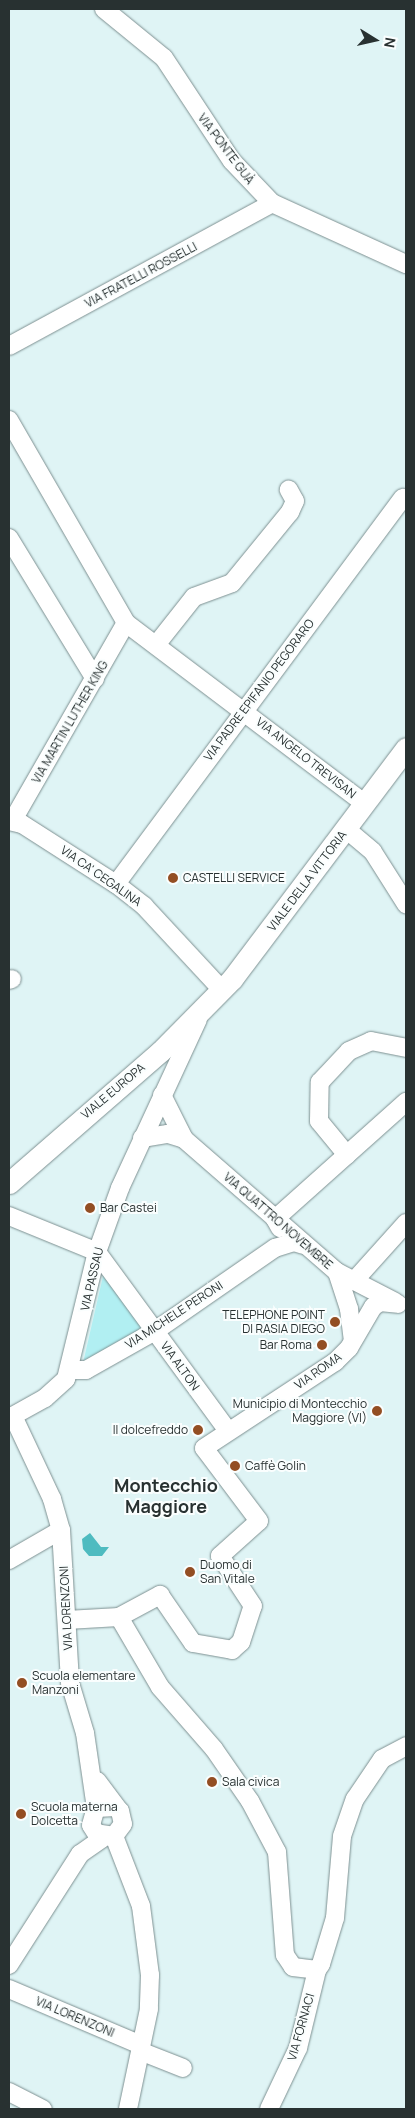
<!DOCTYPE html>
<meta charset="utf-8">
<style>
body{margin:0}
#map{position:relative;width:415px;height:2118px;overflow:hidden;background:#dff4f5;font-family:Manrope,sans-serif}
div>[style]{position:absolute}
.green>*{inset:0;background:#b1eff2}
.water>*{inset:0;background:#4ebbc0}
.roads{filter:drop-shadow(0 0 1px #7d9091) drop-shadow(0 0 1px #7d9091)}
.minor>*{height:18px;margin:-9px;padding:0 9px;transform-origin:9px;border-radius:9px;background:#fff}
.major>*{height:21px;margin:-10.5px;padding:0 10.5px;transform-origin:10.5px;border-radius:10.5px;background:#fff}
.dots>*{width:14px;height:14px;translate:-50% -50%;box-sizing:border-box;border:2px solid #fafefe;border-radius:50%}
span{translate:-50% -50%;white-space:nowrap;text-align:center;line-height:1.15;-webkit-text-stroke:4px #fafefe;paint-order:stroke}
.street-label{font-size:12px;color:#283131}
.poi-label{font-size:12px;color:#283131}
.left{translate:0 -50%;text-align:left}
.right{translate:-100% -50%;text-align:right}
.district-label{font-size:18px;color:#283131;font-weight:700}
.frame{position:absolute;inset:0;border:10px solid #283131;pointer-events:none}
.north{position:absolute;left:350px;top:15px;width:50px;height:50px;-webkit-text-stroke:4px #fafefe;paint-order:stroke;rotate:100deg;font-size:14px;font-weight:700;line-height:20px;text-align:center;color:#283131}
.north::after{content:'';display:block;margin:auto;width:18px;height:22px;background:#283131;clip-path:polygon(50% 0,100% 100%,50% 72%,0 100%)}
</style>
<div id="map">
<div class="green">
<div style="clip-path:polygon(104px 1272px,146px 1329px,83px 1363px)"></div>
</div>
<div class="water">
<div style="clip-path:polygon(90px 1533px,101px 1547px,109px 1547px,102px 1556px,89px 1556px,83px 1549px,82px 1539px)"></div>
</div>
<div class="roads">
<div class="minor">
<div style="left:104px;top:9px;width:77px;rotate:39.2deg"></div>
<div style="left:164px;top:58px;width:123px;rotate:56.6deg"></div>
<div style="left:232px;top:161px;width:58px;rotate:46.4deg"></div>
<div style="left:272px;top:203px;width:147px;rotate:24.5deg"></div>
<div style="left:9px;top:346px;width:299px;rotate:-28.5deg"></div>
<div style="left:9px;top:420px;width:234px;rotate:60deg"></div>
<div style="left:9px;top:538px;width:165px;rotate:58.6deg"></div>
<div style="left:126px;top:623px;width:300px;rotate:37.1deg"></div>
<div style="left:156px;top:645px;width:61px;rotate:-51.6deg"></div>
<div style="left:194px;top:597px;width:40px;rotate:-20.2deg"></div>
<div style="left:232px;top:583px;width:92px;rotate:-50.8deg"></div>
<div style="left:290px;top:512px;width:12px;rotate:-66deg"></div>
<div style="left:295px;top:501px;width:13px;rotate:-119deg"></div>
<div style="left:13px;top:820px;width:227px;rotate:-60.2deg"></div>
<div style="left:9px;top:821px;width:13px;rotate:13deg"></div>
<div style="left:22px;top:824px;width:112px;rotate:32.6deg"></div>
<div style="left:116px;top:884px;width:36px;rotate:38deg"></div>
<div style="left:144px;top:906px;width:115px;rotate:47.1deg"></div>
<div style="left:346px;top:829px;width:35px;rotate:40deg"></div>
<div style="left:373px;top:852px;width:62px;rotate:57.6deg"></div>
<div style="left:116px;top:884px;width:481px;rotate:-53.4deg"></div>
<div style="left:9px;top:980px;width:3px;rotate:-18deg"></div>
<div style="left:162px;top:1095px;width:49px;rotate:63.4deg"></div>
<div style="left:184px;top:1139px;width:203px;rotate:41deg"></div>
<div style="left:337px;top:1272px;width:65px;rotate:27.3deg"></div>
<div style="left:142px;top:1138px;width:26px;rotate:-9deg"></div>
<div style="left:168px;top:1134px;width:17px;rotate:17deg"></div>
<div style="left:347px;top:1155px;width:44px;rotate:-129.5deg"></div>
<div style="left:319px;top:1121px;width:39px;rotate:-89deg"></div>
<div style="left:320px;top:1082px;width:42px;rotate:-46.9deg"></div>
<div style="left:349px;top:1051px;width:24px;rotate:-24deg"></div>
<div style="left:371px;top:1041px;width:36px;rotate:11deg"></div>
<div style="left:9px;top:1216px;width:95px;rotate:22.2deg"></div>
<div style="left:280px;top:1228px;width:10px;rotate:-119deg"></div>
<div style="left:275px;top:1219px;width:176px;rotate:-41.8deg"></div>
<div style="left:97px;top:1252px;width:222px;rotate:53.8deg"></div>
<div style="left:337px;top:1272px;width:39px;rotate:72deg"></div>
<div style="left:349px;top:1309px;width:31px;rotate:83deg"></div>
<div style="left:354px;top:1281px;width:78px;rotate:-48.1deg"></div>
<div style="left:69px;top:1370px;width:17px"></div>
<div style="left:86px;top:1370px;width:79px;rotate:-29.5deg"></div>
<div style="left:155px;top:1331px;width:146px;rotate:-34.7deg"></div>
<div style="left:275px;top:1248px;width:20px;rotate:-18deg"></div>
<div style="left:294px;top:1242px;width:9px;rotate:18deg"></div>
<div style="left:13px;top:1416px;width:92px;rotate:64.8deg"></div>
<div style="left:52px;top:1499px;width:32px;rotate:74deg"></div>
<div style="left:61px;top:1530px;width:153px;rotate:86.6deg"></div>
<div style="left:70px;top:1683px;width:52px;rotate:73.3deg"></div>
<div style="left:85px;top:1733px;width:76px;rotate:81.7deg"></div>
<div style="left:9px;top:1418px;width:41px;rotate:-29.1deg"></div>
<div style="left:45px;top:1398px;width:28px;rotate:-42deg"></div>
<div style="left:66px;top:1379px;width:131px;rotate:-76.3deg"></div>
<div style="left:97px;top:1252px;width:68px;rotate:-70.2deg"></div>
<div style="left:120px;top:1188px;width:186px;rotate:-65.2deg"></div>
<div style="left:9px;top:1560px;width:60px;rotate:-30deg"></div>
<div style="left:119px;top:1617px;width:81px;rotate:59.6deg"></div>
<div style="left:160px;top:1687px;width:82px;rotate:48.9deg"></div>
<div style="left:214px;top:1749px;width:63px;rotate:55.3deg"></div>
<div style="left:250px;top:1801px;width:58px;rotate:62.1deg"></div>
<div style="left:277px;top:1852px;width:103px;rotate:85.6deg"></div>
<div style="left:285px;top:1955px;width:14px;rotate:56deg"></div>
<div style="left:293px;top:1967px;width:24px;rotate:7deg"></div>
<div style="left:317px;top:1970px;width:7px;rotate:-56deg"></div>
<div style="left:321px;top:1964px;width:48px;rotate:-73.1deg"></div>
<div style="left:335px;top:1918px;width:82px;rotate:-85.1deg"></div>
<div style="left:342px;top:1836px;width:39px;rotate:-71deg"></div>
<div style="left:355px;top:1799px;width:48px;rotate:-56deg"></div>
<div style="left:382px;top:1759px;width:27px;rotate:-28deg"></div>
<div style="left:119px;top:1617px;width:47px;rotate:-28.2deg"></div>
<div style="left:160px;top:1595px;width:58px;rotate:55.5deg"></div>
<div style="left:193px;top:1643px;width:40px;rotate:10deg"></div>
<div style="left:232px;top:1650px;width:12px;rotate:-42deg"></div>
<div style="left:241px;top:1642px;width:38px;rotate:-72deg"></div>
<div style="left:253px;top:1606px;width:60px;rotate:-123.4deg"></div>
<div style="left:220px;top:1556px;width:52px;rotate:-41.9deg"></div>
<div style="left:259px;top:1521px;width:91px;rotate:-127deg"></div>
<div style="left:204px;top:1448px;width:157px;rotate:-33.3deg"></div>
<div style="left:335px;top:1362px;width:20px;rotate:-45deg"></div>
<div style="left:349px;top:1348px;width:48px;rotate:-59.7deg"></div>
<div style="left:373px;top:1307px;width:9px;rotate:-36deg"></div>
<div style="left:380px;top:1302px;width:18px;rotate:6deg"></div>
<div style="left:67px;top:1620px;width:52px;rotate:-3.3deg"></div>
<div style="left:97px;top:1781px;width:38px;rotate:53deg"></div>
<div style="left:120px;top:1811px;width:13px;rotate:77deg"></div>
<div style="left:123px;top:1824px;width:15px;rotate:127deg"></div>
<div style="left:114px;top:1836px;width:18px;rotate:-171deg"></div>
<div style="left:96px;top:1833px;width:9px;rotate:-122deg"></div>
<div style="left:91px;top:1825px;width:18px;rotate:-74deg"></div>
<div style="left:96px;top:1808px;width:20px;rotate:-3deg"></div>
<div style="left:114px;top:1836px;width:75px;rotate:68.9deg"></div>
<div style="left:141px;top:1906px;width:70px;rotate:82.6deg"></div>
<div style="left:150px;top:1975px;width:34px;rotate:92deg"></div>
<div style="left:149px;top:2009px;width:102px;rotate:101.9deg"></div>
<div style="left:9px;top:1965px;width:132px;rotate:-57.4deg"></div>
<div style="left:80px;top:1854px;width:29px;rotate:-35deg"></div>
<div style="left:9px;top:1989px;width:143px;rotate:23deg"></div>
<div style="left:140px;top:2051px;width:46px;rotate:21.6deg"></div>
<div style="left:9px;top:2092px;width:38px;rotate:27deg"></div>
<div style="left:269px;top:2109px;width:68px;rotate:-64.6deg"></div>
<div style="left:298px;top:2048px;width:80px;rotate:-76.3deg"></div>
</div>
<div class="major">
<div style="left:9px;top:1183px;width:201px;rotate:-41deg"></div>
<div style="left:161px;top:1051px;width:101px;rotate:-45.4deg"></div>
<div style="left:232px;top:979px;width:289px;rotate:-53deg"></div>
</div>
</div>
<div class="dots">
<div style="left:173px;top:878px;background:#934e23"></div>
<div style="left:90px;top:1208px;background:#934e23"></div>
<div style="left:335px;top:1322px;background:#934e23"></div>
<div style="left:322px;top:1345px;background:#934e23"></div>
<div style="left:377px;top:1411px;background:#934e23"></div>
<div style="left:198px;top:1430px;background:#934e23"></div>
<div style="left:235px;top:1466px;background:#934e23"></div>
<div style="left:190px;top:1572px;background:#934e23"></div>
<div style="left:22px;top:1683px;background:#934e23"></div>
<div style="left:212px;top:1782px;background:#934e23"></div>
<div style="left:21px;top:1814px;background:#934e23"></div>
</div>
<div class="street-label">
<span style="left:226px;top:149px;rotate:53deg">VIA PONTE GUÀ</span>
<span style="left:141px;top:275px;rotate:-28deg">VIA FRATELLI ROSSELLI</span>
<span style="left:259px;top:690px;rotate:-53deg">VIA PADRE EPIFANIO PEGORARO</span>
<span style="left:70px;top:722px;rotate:-60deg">VIA MARTIN LUTHER KING</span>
<span style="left:306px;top:758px;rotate:38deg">VIA ANGELO TREVISAN</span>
<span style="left:101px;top:876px;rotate:35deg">VIA CA' CEGALINA</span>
<span style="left:307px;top:881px;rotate:-53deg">VIALE DELLA VITTORIA</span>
<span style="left:113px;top:1091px;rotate:-40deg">VIALE EUROPA</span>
<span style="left:278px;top:1221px;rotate:41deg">VIA QUATTRO NOVEMBRE</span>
<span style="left:92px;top:1279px;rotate:-77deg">VIA PASSAU</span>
<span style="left:174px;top:1315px;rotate:-33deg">VIA MICHELE PERONI</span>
<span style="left:180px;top:1366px;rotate:54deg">VIA ALTON</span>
<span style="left:318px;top:1371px;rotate:-35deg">VIA ROMA</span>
<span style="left:66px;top:1608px;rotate:-93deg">VIA LORENZONI</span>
<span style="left:75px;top:2017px;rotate:23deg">VIA LORENZONI</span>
<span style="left:301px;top:2027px;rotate:-74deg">VIA FORNACI</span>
</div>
<div class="poi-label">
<span class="left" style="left:183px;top:878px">CASTELLI SERVICE</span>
<span class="left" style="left:100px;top:1208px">Bar Castei</span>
<span class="right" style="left:325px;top:1322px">TELEPHONE POINT<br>DI RASIA DIEGO</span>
<span class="right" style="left:312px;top:1345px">Bar Roma</span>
<span class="right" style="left:367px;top:1411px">Municipio di Montecchio<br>Maggiore (VI)</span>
<span class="right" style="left:188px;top:1430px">Il dolcefreddo</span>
<span class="left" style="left:245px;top:1466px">Caffè Golin</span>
<span class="left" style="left:200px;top:1572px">Duomo di<br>San Vitale</span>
<span class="left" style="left:32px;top:1683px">Scuola elementare<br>Manzoni</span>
<span class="left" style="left:222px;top:1782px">Sala civica</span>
<span class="left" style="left:31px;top:1814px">Scuola materna<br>Dolcetta</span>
</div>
<div class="district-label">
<span style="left:166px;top:1496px">Montecchio<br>Maggiore</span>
</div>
<div class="frame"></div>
<div class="north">N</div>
</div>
